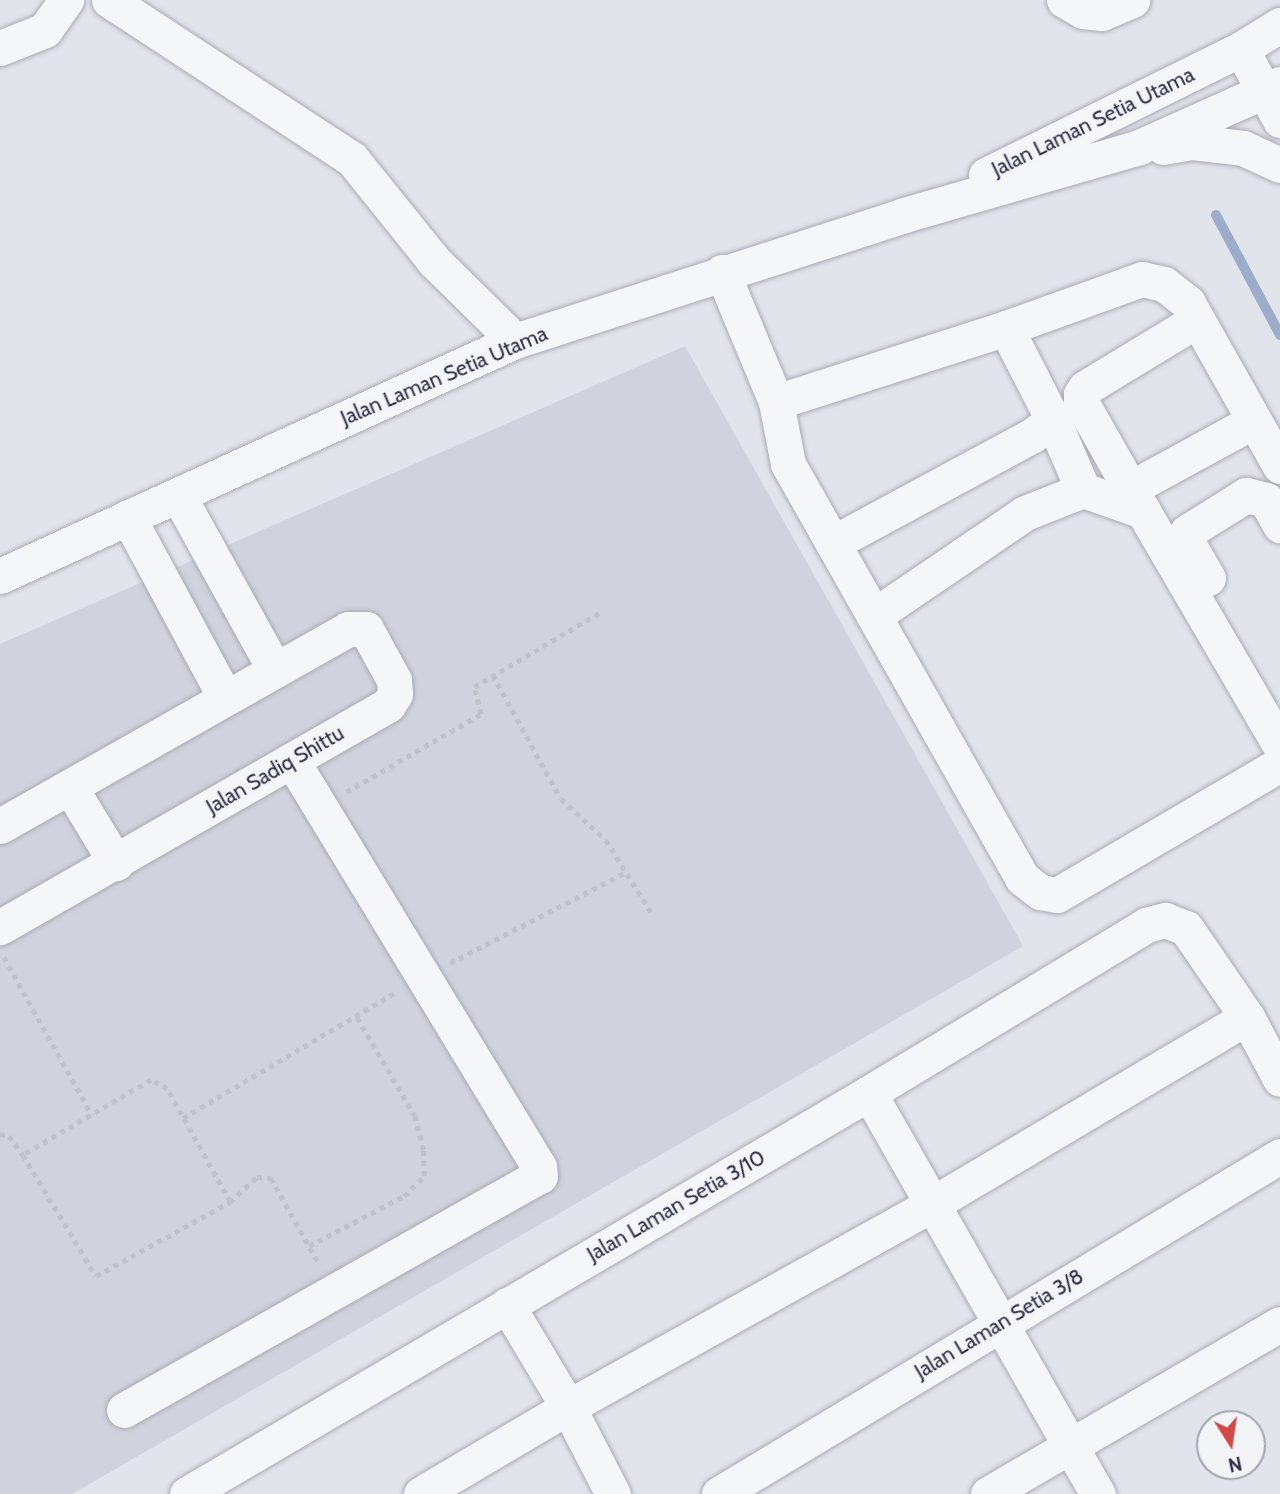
<!DOCTYPE html>
<style>
body{margin:0}
#map{position:relative;width:1280px;height:1494px;overflow:hidden;background:#e2e4eb;font-family:Cabin,sans-serif}
div>[style]{position:absolute}
.built>*{inset:0;background:#d0d3dd}
.stream>*{height:10px;margin:-5px;padding:0 5px;transform-origin:5px;border-radius:5px;background:#9daccb}
.path>*{height:4.5px;margin-top:-2.25px;transform-origin:0;background:repeating-linear-gradient(90deg,#c0c2ca 0 5px,transparent 0 10px)}
.roads{filter:drop-shadow(0 0 2px #a7aab5) drop-shadow(0 0 2px #a7aab5)}
.minor>*{height:35px;margin:-17.5px;padding:0 17.5px;transform-origin:17.5px;border-radius:17.5px;background:#f5f6f9}
span{translate:-50% -50%;white-space:nowrap;text-align:center;line-height:1.15;-webkit-text-stroke:5px #f2f4f8;paint-order:stroke}
.street-label{font-size:21px;color:#2a2f43}
.north{position:absolute;left:1196px;top:1410px;width:70px;height:70px;box-sizing:border-box;background:#f2f4f8;border:2px solid #a2a5b0;border-radius:50%;rotate:168deg;font-size:19px;font-weight:700;line-height:28px;text-align:center;color:#2a2f43}
.north::after{content:'';display:block;margin:auto;width:24px;height:32px;background:#d04a47;clip-path:polygon(50% 0,100% 100%,50% 72%,0 100%)}
</style>
<div id="map">
<div class="built">
<div style="clip-path:polygon(685px 346px,1023px 946px,72px 1494px,0 1494px,0 644px)"></div>
</div>
<div class="stream">
<div style="left:1216px;top:215px;width:136px;rotate:61.9deg"></div>
</div>
<div class="path">
<div style="left:493px;top:675px;width:141px;rotate:61.3deg"></div>
<div style="left:561px;top:799px;width:61px;rotate:42.3deg"></div>
<div style="left:606px;top:840px;width:85px;rotate:58deg"></div>
<div style="left:346px;top:792px;width:156px;rotate:-30deg"></div>
<div style="left:481px;top:714px;width:28px;rotate:-105deg"></div>
<div style="left:474px;top:687px;width:147px;rotate:-30.6deg"></div>
<div style="left:4px;top:957px;width:181px;rotate:60.9deg"></div>
<div style="left:450px;top:963px;width:200px;rotate:-27.3deg"></div>
<div style="left:183px;top:1118px;width:247px;rotate:-30.6deg"></div>
<div style="left:0;top:1134px;width:9px;rotate:13deg"></div>
<div style="left:9px;top:1136px;width:24px;rotate:54deg"></div>
<div style="left:23px;top:1155px;width:141px;rotate:58.9deg"></div>
<div style="left:96px;top:1276px;width:153px;rotate:-28.9deg"></div>
<div style="left:230px;top:1202px;width:129px;rotate:-119.1deg"></div>
<div style="left:167px;top:1089px;width:18px;rotate:-151deg"></div>
<div style="left:151px;top:1080px;width:148px;rotate:149.6deg"></div>
<div style="left:230px;top:1202px;width:37px;rotate:-43deg"></div>
<div style="left:257px;top:1177px;width:14px;rotate:4deg"></div>
<div style="left:271px;top:1178px;width:98px;rotate:60.8deg"></div>
<div style="left:309px;top:1246px;width:107px;rotate:-27.8deg"></div>
<div style="left:404px;top:1196px;width:28px;rotate:-45deg"></div>
<div style="left:424px;top:1176px;width:26px;rotate:-92deg"></div>
<div style="left:423px;top:1150px;width:34px;rotate:-104deg"></div>
<div style="left:415px;top:1117px;width:117px;rotate:-120.3deg"></div>
</div>
<div class="roads">
<div class="minor">
<div style="left:109px;top:0;width:290px;rotate:33.2deg"></div>
<div style="left:352px;top:159px;width:131px;rotate:51.2deg"></div>
<div style="left:434px;top:261px;width:114px;rotate:44.6deg"></div>
<div style="left:1064px;top:0;width:22px;rotate:30deg"></div>
<div style="left:1083px;top:11px;width:19px;rotate:6deg"></div>
<div style="left:1102px;top:13px;width:33px;rotate:-23deg"></div>
<div style="left:0;top:48px;width:48px;rotate:-21.8deg"></div>
<div style="left:45px;top:30px;width:37px;rotate:-55deg"></div>
<div style="left:1241px;top:49px;width:81px;rotate:61.2deg"></div>
<div style="left:1163px;top:147px;width:29px;rotate:-10deg"></div>
<div style="left:1192px;top:142px;width:51px;rotate:6.7deg"></div>
<div style="left:1243px;top:148px;width:41px;rotate:24.7deg"></div>
<div style="left:986px;top:175px;width:284px;rotate:-26.3deg"></div>
<div style="left:1241px;top:49px;width:46px;rotate:-31.6deg"></div>
<div style="left:722px;top:272px;width:141px;rotate:67.4deg"></div>
<div style="left:776px;top:402px;width:63px;rotate:79deg"></div>
<div style="left:788px;top:464px;width:476px;rotate:60.5deg"></div>
<div style="left:1022px;top:878px;width:23px;rotate:38deg"></div>
<div style="left:1040px;top:892px;width:17px;rotate:10deg"></div>
<div style="left:1057px;top:895px;width:259px;rotate:-30.4deg"></div>
<div style="left:1006px;top:328px;width:103px;rotate:62.9deg"></div>
<div style="left:1053px;top:420px;width:76px;rotate:66.8deg"></div>
<div style="left:776px;top:402px;width:242px;rotate:-17.8deg"></div>
<div style="left:1006px;top:328px;width:145px;rotate:-19.8deg"></div>
<div style="left:1142px;top:279px;width:23px;rotate:13deg"></div>
<div style="left:1164px;top:284px;width:31px;rotate:38deg"></div>
<div style="left:1188px;top:303px;width:187px;rotate:60.6deg"></div>
<div style="left:1131px;top:488px;width:140px;rotate:-28.6deg"></div>
<div style="left:178px;top:495px;width:200px;rotate:61deg"></div>
<div style="left:1143px;top:511px;width:125px;rotate:-119.6deg"></div>
<div style="left:1081px;top:402px;width:8px;rotate:-90deg"></div>
<div style="left:1081px;top:394px;width:7px;rotate:-56deg"></div>
<div style="left:1085px;top:388px;width:131px;rotate:-31.3deg"></div>
<div style="left:128px;top:517px;width:204px;rotate:61.7deg"></div>
<div style="left:833px;top:543px;width:227px;rotate:-28.4deg"></div>
<div style="left:1033px;top:435px;width:25px;rotate:-37deg"></div>
<div style="left:0;top:576px;width:566px;rotate:-24.53deg"></div>
<div style="left:515px;top:341px;width:409px;rotate:-17.9deg"></div>
<div style="left:904px;top:215px;width:245px;rotate:-16.1deg"></div>
<div style="left:1139px;top:147px;width:154px;rotate:-24.1deg"></div>
<div style="left:1208px;top:578px;width:44px;rotate:-120.1deg"></div>
<div style="left:1186px;top:540px;width:8px;rotate:-83deg"></div>
<div style="left:1187px;top:532px;width:70px;rotate:-32.1deg"></div>
<div style="left:1246px;top:495px;width:21px;rotate:14deg"></div>
<div style="left:1266px;top:500px;width:29px;rotate:61deg"></div>
<div style="left:875px;top:615px;width:181px;rotate:-34.2deg"></div>
<div style="left:1025px;top:513px;width:62px;rotate:-21.6deg"></div>
<div style="left:1083px;top:490px;width:64px;rotate:19.3deg"></div>
<div style="left:1143px;top:511px;width:271px;rotate:59.7deg"></div>
<div style="left:70px;top:787px;width:89px;rotate:58.8deg"></div>
<div style="left:0;top:826px;width:400px;rotate:-29.5deg"></div>
<div style="left:348px;top:629px;width:18px"></div>
<div style="left:366px;top:629px;width:58px;rotate:61.2deg"></div>
<div style="left:394px;top:680px;width:14px;rotate:86deg"></div>
<div style="left:395px;top:694px;width:13px;rotate:122deg"></div>
<div style="left:388px;top:705px;width:447px;rotate:150.2deg"></div>
<div style="left:869px;top:1093px;width:462px;rotate:60.3deg"></div>
<div style="left:507px;top:1305px;width:119px;rotate:59.1deg"></div>
<div style="left:568px;top:1407px;width:98px;rotate:62.7deg"></div>
<div style="left:124px;top:1410px;width:477px;rotate:-29.4deg"></div>
<div style="left:540px;top:1176px;width:9px;rotate:-96deg"></div>
<div style="left:539px;top:1167px;width:476px;rotate:-121.3deg"></div>
<div style="left:187px;top:1494px;width:791px;rotate:-30.45deg"></div>
<div style="left:869px;top:1093px;width:324px;rotate:-31.2deg"></div>
<div style="left:1146px;top:925px;width:20px;rotate:-15deg"></div>
<div style="left:1165px;top:920px;width:22px;rotate:21deg"></div>
<div style="left:1186px;top:928px;width:108px;rotate:55.6deg"></div>
<div style="left:1247px;top:1017px;width:70px;rotate:62deg"></div>
<div style="left:421px;top:1494px;width:171px;rotate:-30.6deg"></div>
<div style="left:568px;top:1407px;width:419px;rotate:-29.1deg"></div>
<div style="left:934px;top:1203px;width:364px;rotate:-30.7deg"></div>
<div style="left:719px;top:1494px;width:655px;rotate:-31.07deg"></div>
<div style="left:988px;top:1494px;width:338px;rotate:-30.2deg"></div>
</div>
</div>
<div class="street-label">
<span style="left:1093px;top:122px;rotate:-26deg">Jalan Laman Setia Utama</span>
<span style="left:444px;top:376px;rotate:-23deg">Jalan Laman Setia Utama</span>
<span style="left:275px;top:770px;rotate:-30deg">Jalan Sadiq Shittu</span>
<span style="left:676px;top:1206px;rotate:-30deg">Jalan Laman Setia 3/10</span>
<span style="left:999px;top:1324px;rotate:-31deg">Jalan Laman Setia 3/8</span>
</div>
<div class="north">N</div>
</div>
